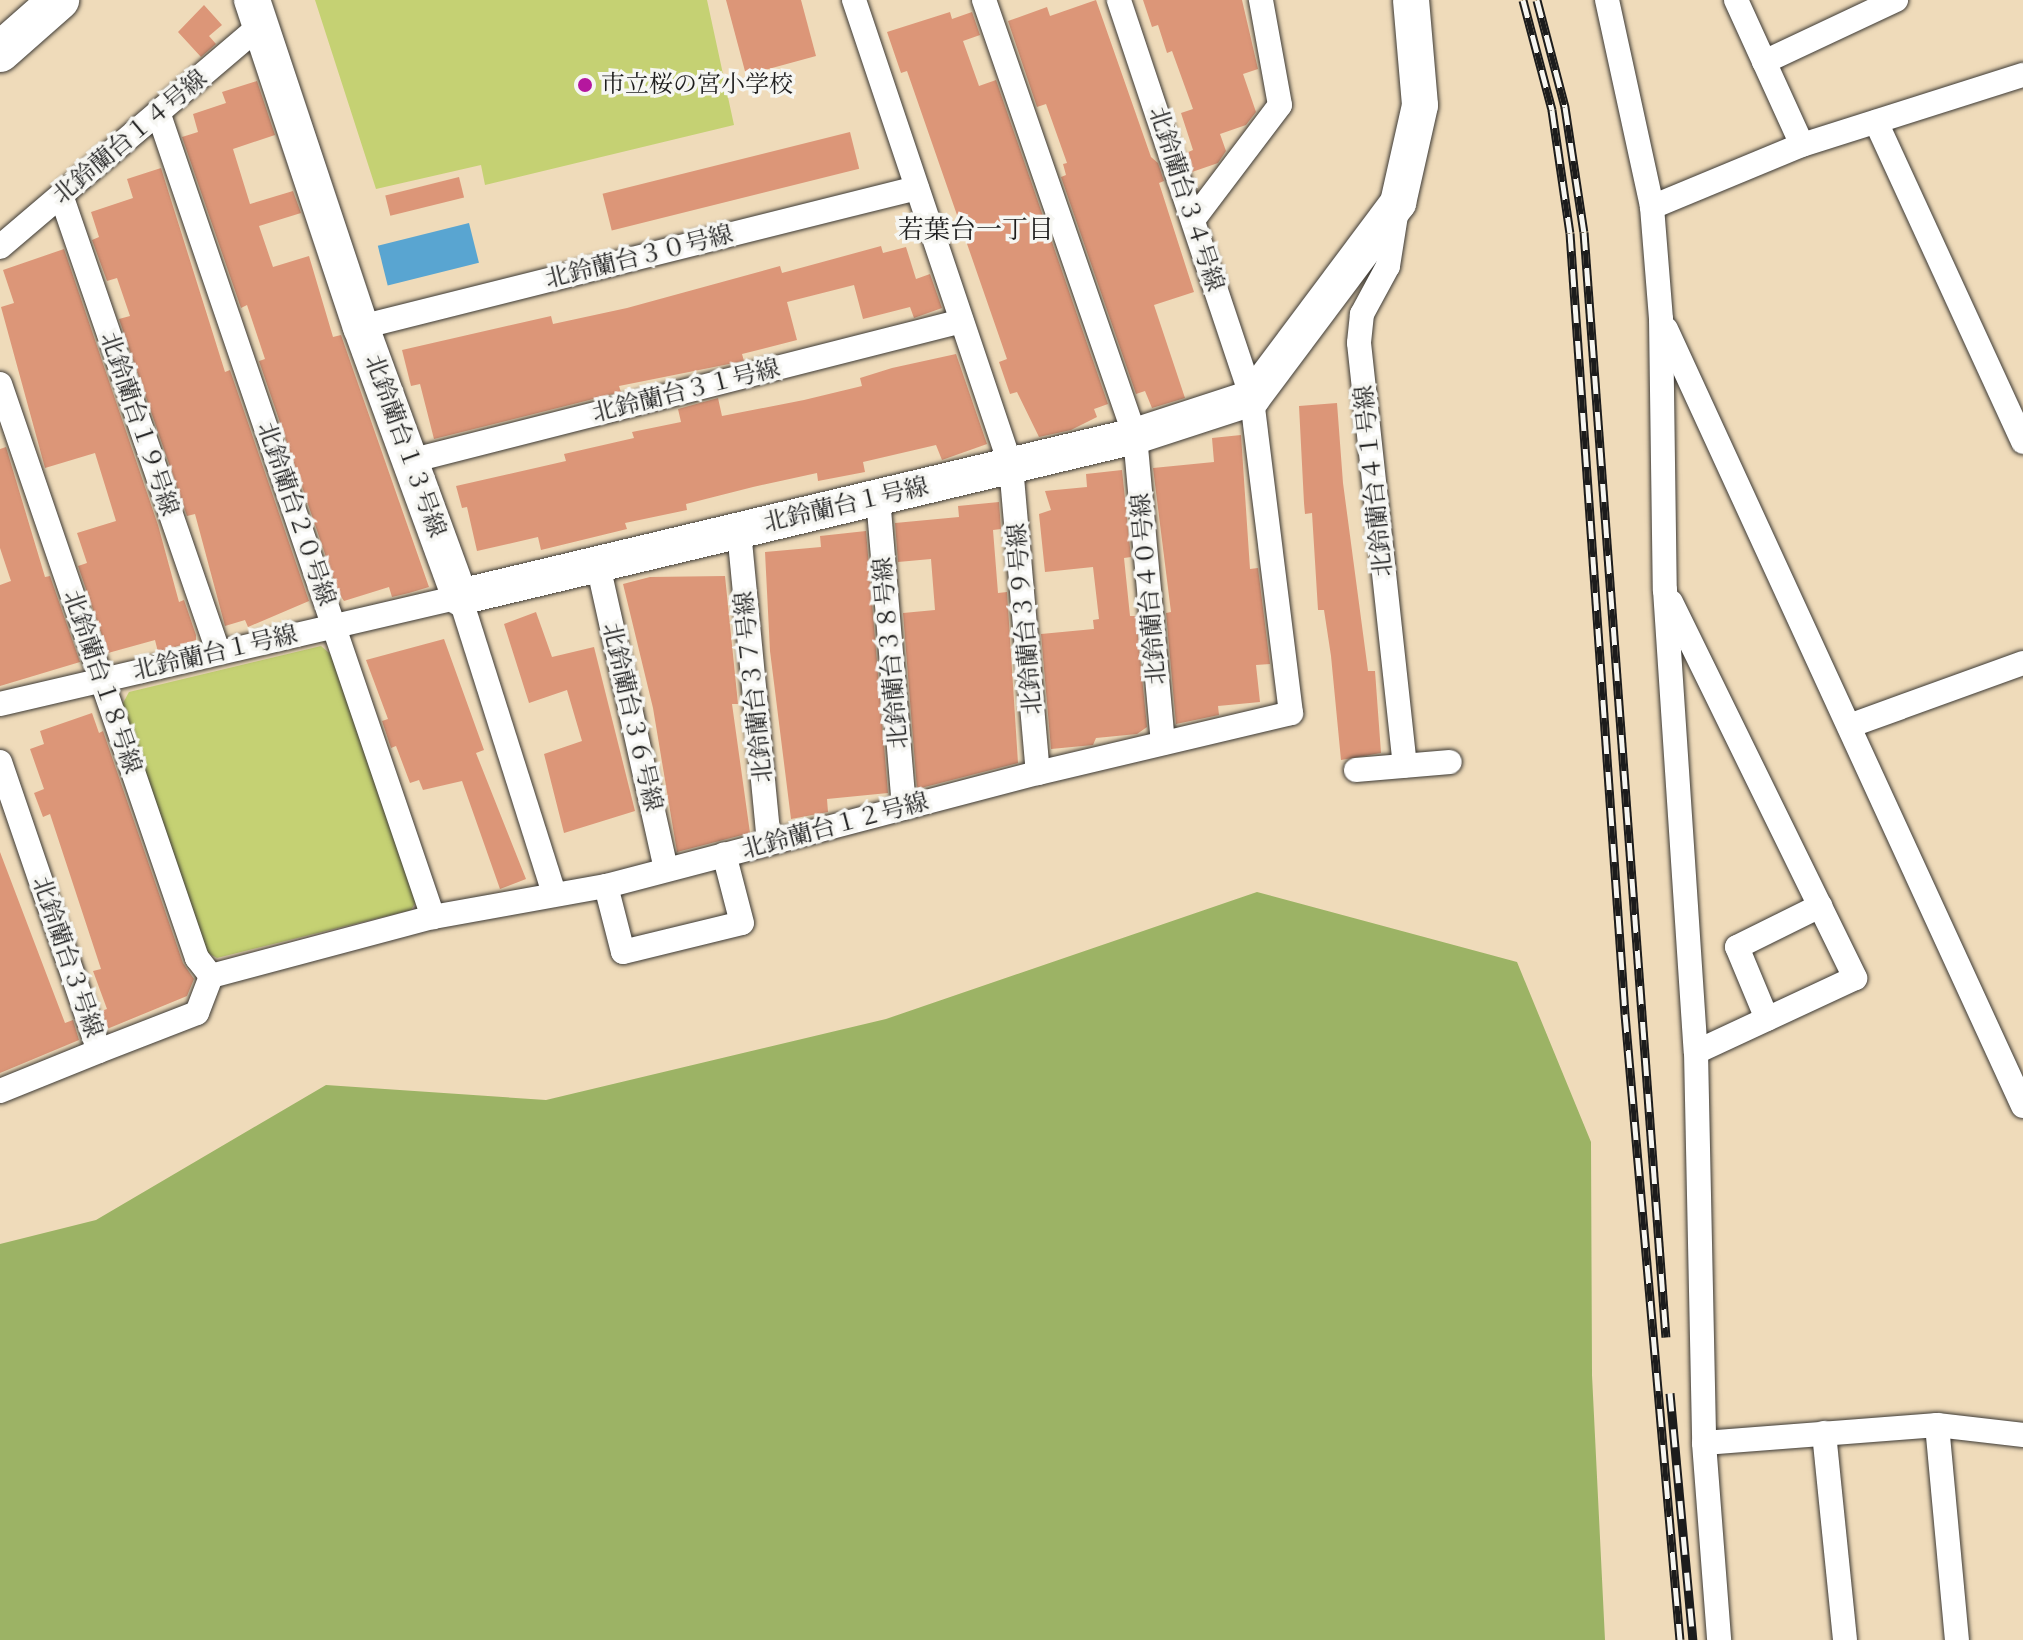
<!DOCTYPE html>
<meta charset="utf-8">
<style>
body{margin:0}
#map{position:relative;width:2023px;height:1640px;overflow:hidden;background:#efdbba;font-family:"IM FELL Great Primer","Noto Serif JP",serif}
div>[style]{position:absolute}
.green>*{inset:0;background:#c5d173}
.forest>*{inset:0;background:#9cb365}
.water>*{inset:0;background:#59a5d1;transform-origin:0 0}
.building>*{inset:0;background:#dc9678;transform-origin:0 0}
.roads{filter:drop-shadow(0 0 2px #3c3934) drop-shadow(0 0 2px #3c3934)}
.street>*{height:24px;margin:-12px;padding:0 12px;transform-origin:12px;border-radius:12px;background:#fff}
.secondary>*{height:36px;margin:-18px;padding:0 18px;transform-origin:18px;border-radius:18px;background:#fff}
.primary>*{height:40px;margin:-20px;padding:0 20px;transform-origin:20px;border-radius:20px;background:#fff}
.rail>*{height:9px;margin-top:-4.5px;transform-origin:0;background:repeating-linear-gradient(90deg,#f6f6f2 0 18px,#1c1c1c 0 36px);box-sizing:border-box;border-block:2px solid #1c1c1c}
.dots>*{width:22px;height:22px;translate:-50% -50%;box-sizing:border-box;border:4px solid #f6f6f2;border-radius:50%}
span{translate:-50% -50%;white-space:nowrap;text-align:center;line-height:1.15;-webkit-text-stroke:7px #f6f6f2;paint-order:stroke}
.poi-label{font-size:24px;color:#1c1c1c}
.left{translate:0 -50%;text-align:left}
.street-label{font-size:24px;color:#1c1c1c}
.neighbourhood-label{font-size:26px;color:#1c1c1c}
</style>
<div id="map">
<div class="green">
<div style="clip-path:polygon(315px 0,707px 0,734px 125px,485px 185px,481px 165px,376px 189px)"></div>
<div style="clip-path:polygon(321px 646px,336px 659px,417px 900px,411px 910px,217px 958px,204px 951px,122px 705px,129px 692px)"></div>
</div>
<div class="forest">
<div style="clip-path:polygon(1257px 892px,1517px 962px,1591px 1142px,1592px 1375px,1605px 1640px,0 1640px,0 1244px,96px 1220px,326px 1085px,546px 1100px,886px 1019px)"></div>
</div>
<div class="water">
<div style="left:469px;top:223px;width:41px;height:94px;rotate:76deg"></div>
</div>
<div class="building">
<div style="clip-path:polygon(726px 0,801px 0,816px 56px,746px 75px)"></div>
<div style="clip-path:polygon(1096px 0,1151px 157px,1158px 163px,1164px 181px,1159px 183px,1194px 292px,1154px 305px,1185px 398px,1152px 408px,1145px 391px,1136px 394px,1061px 177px,1066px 175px,1063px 164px,1067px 163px,1046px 104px,1037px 107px,1008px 21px,1047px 7px,1050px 16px)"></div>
<div style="clip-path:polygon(1143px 0,1242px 0,1258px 69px,1243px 74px,1256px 112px,1246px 125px,1220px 134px,1226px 151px,1218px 163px,1192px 172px,1186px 153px,1193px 150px,1181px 113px,1193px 109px,1172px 51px,1167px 53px,1158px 25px,1152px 27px)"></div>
<div style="clip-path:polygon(204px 5px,222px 25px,209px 36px,216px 44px,201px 57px,178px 32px)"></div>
<div style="clip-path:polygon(950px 12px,952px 19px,972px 12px,980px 35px,963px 41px,979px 86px,996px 80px,1108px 404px,1094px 409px,1097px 417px,1071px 430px,1039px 437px,1017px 392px,1010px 394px,999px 362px,1007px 359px,907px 71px,901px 73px,887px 32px)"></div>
<div style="clip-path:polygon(257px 81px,275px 135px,233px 149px,250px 204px,293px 191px,301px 213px,259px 226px,273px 267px,309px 256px,333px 337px,341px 335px,429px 587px,409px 593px,392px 597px,389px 587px,344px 601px,338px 592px,259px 361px,265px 359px,247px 305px,241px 308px,182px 137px,198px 132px,193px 114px,226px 103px,222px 92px)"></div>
<div style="left:850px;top:132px;width:38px;height:255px;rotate:76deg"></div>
<div style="clip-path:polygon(161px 168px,225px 372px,230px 370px,309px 601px,248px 627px,245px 620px,225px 626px,195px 514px,187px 516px,119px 319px,130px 316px,117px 278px,107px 281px,92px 240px,99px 237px,91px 212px,133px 198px,127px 179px)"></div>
<div style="left:459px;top:177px;width:21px;height:76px;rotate:76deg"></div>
<div style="clip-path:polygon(881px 246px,883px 253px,906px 247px,916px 279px,930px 274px,942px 308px,914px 318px,910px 307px,863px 319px,854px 285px,787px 302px,797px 340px,742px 354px,744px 361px,619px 386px,621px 392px,434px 439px,420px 384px,411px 386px,402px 350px,551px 316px,553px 324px,627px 308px,780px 266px,782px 273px)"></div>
<div style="clip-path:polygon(64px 249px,158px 525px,179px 602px,184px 600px,196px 635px,196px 640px,163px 651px,158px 652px,155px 640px,108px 653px,78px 566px,87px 563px,77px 533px,116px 521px,95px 453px,45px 468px,1px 307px,14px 303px,3px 270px)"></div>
<div style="clip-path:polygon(956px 354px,987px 444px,942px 460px,936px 445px,863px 462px,865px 472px,818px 481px,817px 473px,753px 487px,686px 504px,687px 510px,625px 523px,627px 529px,541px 550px,538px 537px,477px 551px,467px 507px,462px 508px,456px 486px,566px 461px,564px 454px,634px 438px,632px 432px,681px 422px,678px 409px,718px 398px,722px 416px,804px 400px,862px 386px,860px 378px,892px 368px)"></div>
<div style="clip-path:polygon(1337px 403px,1343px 483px,1368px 671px,1375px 671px,1381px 753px,1341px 760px,1331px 656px,1324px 610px,1318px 610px,1312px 513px,1305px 514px,1304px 503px,1299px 406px)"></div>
<div style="clip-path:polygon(1241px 435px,1250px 569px,1258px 568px,1270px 664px,1256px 665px,1260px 702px,1218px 706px,1219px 715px,1176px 724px,1166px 613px,1171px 612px,1153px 468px,1214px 462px,1212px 438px)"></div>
<div style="clip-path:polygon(6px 447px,45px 577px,50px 576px,80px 662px,0 686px,0 585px,11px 581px,0 548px,0 449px)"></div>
<div style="clip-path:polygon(1122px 470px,1131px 557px,1124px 558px,1130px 616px,1136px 616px,1147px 727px,1137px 734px,1096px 738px,1093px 745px,1051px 749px,1041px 634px,1094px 629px,1093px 620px,1099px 619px,1093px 567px,1045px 572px,1039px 514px,1051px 510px,1045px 491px,1087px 487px,1086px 474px)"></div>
<div style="clip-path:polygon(999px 502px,1001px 529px,993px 530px,998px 593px,1007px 592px,1018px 763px,917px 789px,903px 613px,935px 610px,931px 559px,898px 562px,895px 523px,959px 517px,958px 506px)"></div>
<div style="clip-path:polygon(866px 531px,888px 793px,827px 799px,828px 812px,791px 819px,770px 651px,765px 552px,821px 547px,820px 536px)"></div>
<div style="clip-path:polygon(725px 576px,738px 704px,732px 704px,750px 833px,677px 852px,653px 708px,623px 584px,650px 577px)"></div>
<div style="clip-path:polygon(536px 612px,552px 657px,594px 647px,635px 811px,564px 833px,544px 754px,582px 741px,567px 690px,529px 703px,504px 624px)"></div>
<div style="clip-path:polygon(444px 639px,484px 750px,476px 753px,526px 879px,500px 889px,462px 781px,423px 790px,419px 780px,410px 783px,396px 746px,391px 748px,382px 721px,388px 719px,366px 660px)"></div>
<div style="clip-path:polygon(92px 713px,99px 733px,103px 731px,183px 963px,194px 979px,187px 996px,107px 1029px,101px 1011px,107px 1009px,93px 971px,101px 969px,50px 814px,43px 817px,34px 793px,44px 789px,30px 749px,44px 744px,40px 731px)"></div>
<div style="clip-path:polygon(0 852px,65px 1023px,73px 1020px,79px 1040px,0 1073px)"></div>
</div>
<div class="roads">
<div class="street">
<div style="left:854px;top:0;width:492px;rotate:71.4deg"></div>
<div style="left:1011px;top:466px;width:308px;rotate:85deg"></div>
<div style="left:984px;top:0;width:461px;rotate:70.9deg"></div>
<div style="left:1135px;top:436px;width:308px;rotate:84.8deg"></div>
<div style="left:1607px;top:0;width:212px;rotate:77.7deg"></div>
<div style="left:1652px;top:207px;width:112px;rotate:85.4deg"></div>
<div style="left:1661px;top:319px;width:271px;rotate:89.2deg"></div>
<div style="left:1665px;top:590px;width:463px;rotate:86.2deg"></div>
<div style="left:1696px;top:1052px;width:391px;rotate:88.8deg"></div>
<div style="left:1704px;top:1443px;width:198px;rotate:85.6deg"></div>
<div style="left:1736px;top:0;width:159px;rotate:65.5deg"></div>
<div style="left:1764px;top:62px;width:146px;rotate:-25.2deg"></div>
<div style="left:158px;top:112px;width:851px;rotate:71.14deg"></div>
<div style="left:1876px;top:122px;width:352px;rotate:65.3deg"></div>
<div style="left:61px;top:195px;width:483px;rotate:71deg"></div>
<div style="left:1652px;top:207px;width:162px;rotate:-22.5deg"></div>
<div style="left:1802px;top:145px;width:232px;rotate:-17.6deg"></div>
<div style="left:1397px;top:209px;width:58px;rotate:99deg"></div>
<div style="left:1388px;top:266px;width:55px;rotate:118.4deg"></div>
<div style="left:1362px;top:314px;width:29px;rotate:96deg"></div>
<div style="left:1359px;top:343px;width:425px;rotate:83.8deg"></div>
<div style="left:1193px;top:220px;width:144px;rotate:-52.9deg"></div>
<div style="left:1280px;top:105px;width:107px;rotate:-100.3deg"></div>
<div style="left:0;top:247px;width:341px;rotate:-40.4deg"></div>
<div style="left:361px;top:327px;width:573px;rotate:-14.04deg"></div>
<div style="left:1666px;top:329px;width:855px;rotate:65.32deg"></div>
<div style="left:0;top:384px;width:607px;rotate:71.06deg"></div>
<div style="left:197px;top:958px;width:23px;rotate:52deg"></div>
<div style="left:410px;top:461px;width:569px;rotate:-14.23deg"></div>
<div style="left:878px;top:498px;width:311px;rotate:85.2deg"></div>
<div style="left:739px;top:531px;width:313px;rotate:84.5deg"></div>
<div style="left:598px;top:565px;width:312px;rotate:77.4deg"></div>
<div style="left:1671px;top:602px;width:419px;rotate:63.9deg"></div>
<div style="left:1855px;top:978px;width:175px;rotate:155deg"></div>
<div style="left:0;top:704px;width:472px;rotate:-13.1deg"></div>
<div style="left:460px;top:597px;width:311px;rotate:72.4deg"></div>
<div style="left:1849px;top:726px;width:185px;rotate:-19.9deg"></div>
<div style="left:0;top:762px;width:305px;rotate:71.1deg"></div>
<div style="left:99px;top:1051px;width:107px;rotate:158deg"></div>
<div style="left:1356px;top:770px;width:94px;rotate:-4.9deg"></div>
<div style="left:606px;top:886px;width:68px;rotate:75.6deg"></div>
<div style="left:623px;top:952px;width:122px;rotate:-13.7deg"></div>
<div style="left:742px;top:923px;width:71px;rotate:-104.6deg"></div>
<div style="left:1767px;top:1019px;width:78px;rotate:-112.6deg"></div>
<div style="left:1737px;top:947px;width:93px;rotate:-26.3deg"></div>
<div style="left:99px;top:1051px;width:105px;rotate:-21.2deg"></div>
<div style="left:197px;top:1013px;width:40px;rotate:-69deg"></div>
<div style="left:211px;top:976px;width:230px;rotate:-14.9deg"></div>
<div style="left:433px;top:917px;width:176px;rotate:-10.2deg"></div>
<div style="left:606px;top:886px;width:447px;rotate:-14.7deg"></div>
<div style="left:1038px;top:773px;width:260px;rotate:-13.3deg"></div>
<div style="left:1291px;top:713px;width:317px;rotate:-97.1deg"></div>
<div style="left:1252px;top:398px;width:420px;rotate:-108.5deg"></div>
<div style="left:1937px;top:1425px;width:216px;rotate:84.7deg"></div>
<div style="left:1824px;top:1433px;width:208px;rotate:84.2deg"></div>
<div style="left:1704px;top:1443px;width:234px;rotate:-4.4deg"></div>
<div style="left:1937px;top:1425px;width:87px;rotate:6.6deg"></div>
</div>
<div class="secondary">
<div style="left:252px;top:0;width:345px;rotate:71.6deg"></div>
<div style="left:361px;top:327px;width:288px;rotate:69.9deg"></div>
<div style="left:460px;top:597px;width:694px;rotate:-13.42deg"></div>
<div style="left:1135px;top:436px;width:123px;rotate:-18deg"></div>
<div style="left:1252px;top:398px;width:244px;rotate:-53.2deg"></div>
<div style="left:1398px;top:203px;width:100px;rotate:-77.3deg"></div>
<div style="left:1420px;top:105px;width:105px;rotate:-94.9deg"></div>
</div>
<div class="primary">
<div style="left:0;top:52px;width:79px;rotate:-41.4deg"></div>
</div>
</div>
<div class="rail">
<div style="left:1523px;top:0;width:114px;rotate:75.2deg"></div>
<div style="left:1552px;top:110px;width:124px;rotate:81.7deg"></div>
<div style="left:1570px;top:233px;width:783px;rotate:85.97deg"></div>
<div style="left:1625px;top:1014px;width:628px;rotate:84.98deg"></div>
<div style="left:1537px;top:0;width:111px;rotate:75.3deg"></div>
<div style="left:1565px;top:107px;width:126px;rotate:81.4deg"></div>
<div style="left:1584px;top:232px;width:1108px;rotate:85.76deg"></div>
<div style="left:1670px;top:1393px;width:248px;rotate:84.7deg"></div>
</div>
<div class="dots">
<div style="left:585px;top:85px;background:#b5179e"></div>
</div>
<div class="poi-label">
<span class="left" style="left:601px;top:85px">市立桜の宮小学校</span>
</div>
<div class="street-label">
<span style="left:130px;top:137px;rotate:-40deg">北鈴蘭台１４号線</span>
<span style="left:1186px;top:199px;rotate:72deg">北鈴蘭台３４号線</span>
<span style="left:639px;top:257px;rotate:-14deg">北鈴蘭台３０号線</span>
<span style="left:686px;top:391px;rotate:-14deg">北鈴蘭台３１号線</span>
<span style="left:139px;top:424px;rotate:71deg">北鈴蘭台１９号線</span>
<span style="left:405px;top:446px;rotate:70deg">北鈴蘭台１３号線</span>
<span style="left:1374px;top:481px;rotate:-96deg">北鈴蘭台４１号線</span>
<span style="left:846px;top:505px;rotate:-13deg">北鈴蘭台１号線</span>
<span style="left:296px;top:514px;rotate:71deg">北鈴蘭台２０号線</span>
<span style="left:1149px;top:589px;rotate:-95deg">北鈴蘭台４０号線</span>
<span style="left:1025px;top:619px;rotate:-95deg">北鈴蘭台３９号線</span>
<span style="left:215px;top:653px;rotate:-13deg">北鈴蘭台１号線</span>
<span style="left:891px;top:653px;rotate:-95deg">北鈴蘭台３８号線</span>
<span style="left:102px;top:682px;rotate:71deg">北鈴蘭台１８号線</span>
<span style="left:754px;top:687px;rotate:-96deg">北鈴蘭台３７号線</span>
<span style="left:632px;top:717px;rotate:77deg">北鈴蘭台３６号線</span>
<span style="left:835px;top:826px;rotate:-15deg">北鈴蘭台１２号線</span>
<span style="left:67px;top:957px;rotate:71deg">北鈴蘭台３号線</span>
</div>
<div class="neighbourhood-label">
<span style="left:976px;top:230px">若葉台一丁目</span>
</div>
</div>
